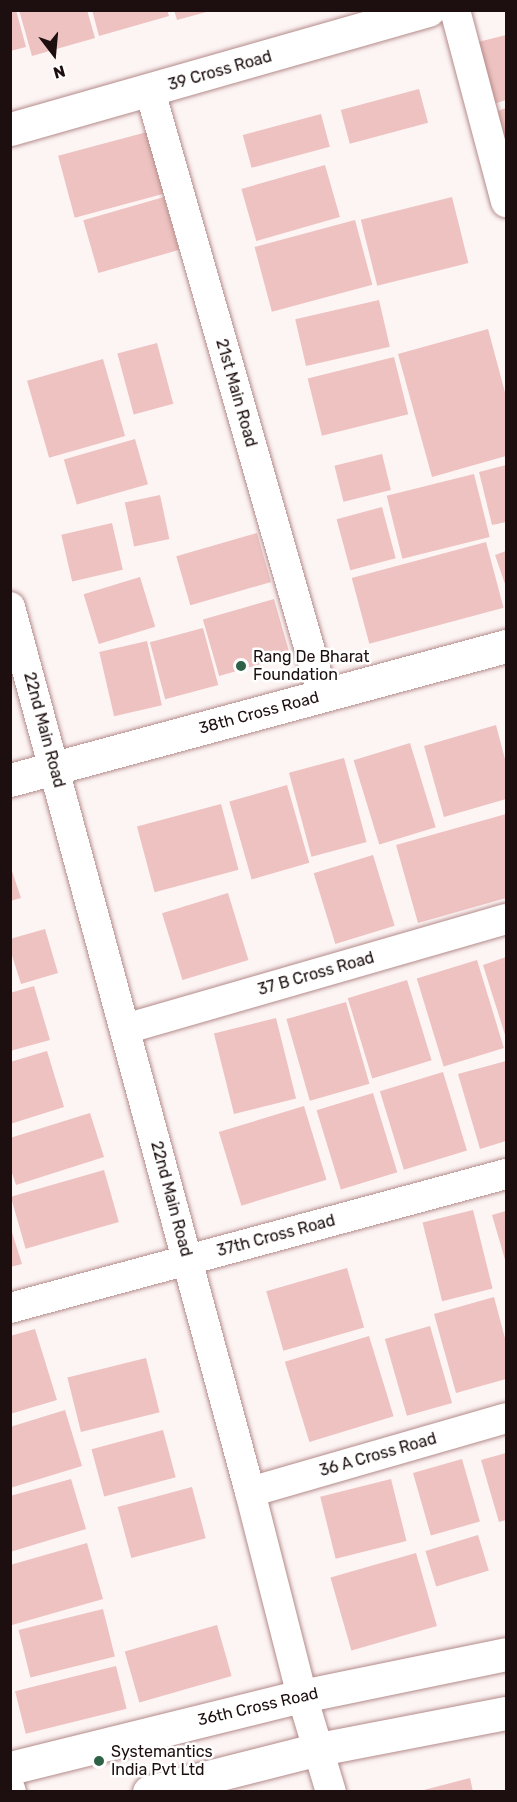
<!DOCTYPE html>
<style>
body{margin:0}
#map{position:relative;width:517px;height:1802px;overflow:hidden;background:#fdf4f4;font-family:Rubik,sans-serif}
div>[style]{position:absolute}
.building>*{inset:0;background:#edc2c1;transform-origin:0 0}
.roads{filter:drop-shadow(0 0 2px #b38b8a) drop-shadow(0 0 2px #b38b8a)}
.minor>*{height:30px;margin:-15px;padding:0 15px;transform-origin:15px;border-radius:15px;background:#fff}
.tertiary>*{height:33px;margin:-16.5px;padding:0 16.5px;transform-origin:16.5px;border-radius:16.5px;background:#fff}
.dots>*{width:16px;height:16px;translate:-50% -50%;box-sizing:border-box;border:3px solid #fff;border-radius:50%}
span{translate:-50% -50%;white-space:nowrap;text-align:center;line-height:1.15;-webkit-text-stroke:5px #fff;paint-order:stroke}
.street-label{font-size:16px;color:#1d0f0f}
.poi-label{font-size:16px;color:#1d0f0f}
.left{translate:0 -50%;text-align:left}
.frame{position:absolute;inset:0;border:12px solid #1d0f0f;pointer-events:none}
.north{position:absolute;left:24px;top:24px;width:60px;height:60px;-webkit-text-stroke:4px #fff;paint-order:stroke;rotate:164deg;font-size:16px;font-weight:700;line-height:24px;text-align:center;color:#1d0f0f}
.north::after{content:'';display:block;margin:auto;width:21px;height:27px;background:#1d0f0f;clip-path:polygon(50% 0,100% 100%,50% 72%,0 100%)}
</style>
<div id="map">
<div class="building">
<div style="clip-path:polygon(10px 10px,16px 10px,26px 47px,10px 51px)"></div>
<div style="clip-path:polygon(19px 10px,87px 10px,95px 38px,32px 56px)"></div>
<div style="clip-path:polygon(92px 10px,167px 10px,169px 16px,99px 36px)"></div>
<div style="clip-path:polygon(174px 10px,210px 10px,210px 11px,177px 20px)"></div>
<div style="clip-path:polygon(506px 35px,506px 100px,487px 106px,470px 44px)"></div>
<div style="left:419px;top:89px;width:35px;height:81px;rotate:75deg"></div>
<div style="clip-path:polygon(506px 108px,506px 144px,497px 111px)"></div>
<div style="left:321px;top:114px;width:34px;height:81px;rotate:75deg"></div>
<div style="left:147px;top:132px;width:64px;height:92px;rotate:75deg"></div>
<div style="left:325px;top:165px;width:54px;height:87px;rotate:74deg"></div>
<div style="left:164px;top:197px;width:55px;height:84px;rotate:74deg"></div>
<div style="left:452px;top:197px;width:68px;height:94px;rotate:76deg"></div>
<div style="left:355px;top:220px;width:67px;height:104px;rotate:75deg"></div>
<div style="left:379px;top:300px;width:48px;height:86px;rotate:77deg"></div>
<div style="clip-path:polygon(488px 329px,506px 396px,506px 456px,432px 477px,398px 354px)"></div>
<div style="left:157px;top:343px;width:63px;height:41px;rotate:75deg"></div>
<div style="left:394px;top:357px;width:59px;height:89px;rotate:76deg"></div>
<div style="left:103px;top:359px;width:80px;height:79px;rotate:74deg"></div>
<div style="left:135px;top:439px;width:47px;height:74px;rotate:74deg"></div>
<div style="left:382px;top:454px;width:37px;height:49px;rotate:76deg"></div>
<div style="clip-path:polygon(506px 465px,506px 522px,492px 525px,479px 472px)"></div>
<div style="left:474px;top:474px;width:65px;height:90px;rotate:76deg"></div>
<div style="left:160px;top:495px;width:45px;height:36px;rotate:78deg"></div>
<div style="left:382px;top:507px;width:53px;height:47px;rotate:75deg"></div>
<div style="left:112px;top:523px;width:48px;height:52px;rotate:77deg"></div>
<div style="left:257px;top:533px;width:51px;height:84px;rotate:74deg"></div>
<div style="left:486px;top:542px;width:68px;height:139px;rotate:75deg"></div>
<div style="clip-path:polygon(506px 551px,506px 587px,495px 555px)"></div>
<div style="left:140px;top:577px;width:52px;height:59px;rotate:73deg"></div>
<div style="left:274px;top:599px;width:59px;height:74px;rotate:74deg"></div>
<div style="left:203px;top:628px;width:59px;height:55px;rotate:75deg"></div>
<div style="left:147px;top:641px;width:66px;height:49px;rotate:77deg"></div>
<div style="clip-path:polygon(496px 725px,506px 763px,506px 799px,444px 817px,424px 746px)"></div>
<div style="left:410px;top:743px;width:88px;height:59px;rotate:73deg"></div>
<div style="left:344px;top:758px;width:87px;height:57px;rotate:75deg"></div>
<div style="left:287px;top:785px;width:81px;height:60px;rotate:74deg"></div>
<div style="left:221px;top:804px;width:68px;height:87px;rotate:75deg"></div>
<div style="clip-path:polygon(506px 814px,506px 898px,418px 923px,396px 845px)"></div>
<div style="left:373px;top:855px;width:74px;height:62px;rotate:73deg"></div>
<div style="clip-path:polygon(10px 865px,21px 898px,10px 901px)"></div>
<div style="left:228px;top:893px;width:70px;height:69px;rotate:73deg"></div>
<div style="clip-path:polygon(45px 929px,58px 973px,21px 984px,10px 949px,10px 939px)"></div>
<div style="clip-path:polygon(506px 957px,506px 1038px,483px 965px)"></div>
<div style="left:477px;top:960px;width:92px;height:63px;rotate:73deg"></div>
<div style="left:407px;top:980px;width:84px;height:62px;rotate:73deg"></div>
<div style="clip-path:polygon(34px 986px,50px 1040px,10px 1051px,10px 993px)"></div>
<div style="left:346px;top:1002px;width:85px;height:62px;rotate:74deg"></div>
<div style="left:276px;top:1018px;width:83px;height:64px;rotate:76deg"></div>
<div style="clip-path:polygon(47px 1051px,64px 1107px,10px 1124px,10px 1062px)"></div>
<div style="clip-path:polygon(506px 1061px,506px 1141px,480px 1149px,458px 1074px)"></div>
<div style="left:443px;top:1072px;width:82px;height:66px;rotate:73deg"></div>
<div style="left:373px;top:1093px;width:83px;height:59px;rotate:73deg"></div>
<div style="left:304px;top:1106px;width:77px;height:89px;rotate:73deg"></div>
<div style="clip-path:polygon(90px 1113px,104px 1157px,16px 1185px,10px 1167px,10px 1138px)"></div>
<div style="left:104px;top:1170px;width:54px;height:97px;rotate:74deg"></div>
<div style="left:473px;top:1210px;width:81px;height:52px;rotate:76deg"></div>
<div style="clip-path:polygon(506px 1211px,506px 1263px,492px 1215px)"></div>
<div style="clip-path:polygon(10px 1226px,22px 1264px,10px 1267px)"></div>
<div style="left:347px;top:1268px;width:62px;height:84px;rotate:74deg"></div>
<div style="clip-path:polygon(494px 1297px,506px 1342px,506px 1379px,456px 1393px,434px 1314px)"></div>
<div style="left:430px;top:1326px;width:80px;height:47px;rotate:74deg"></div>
<div style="clip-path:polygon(35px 1329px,57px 1400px,10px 1414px,10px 1336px)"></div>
<div style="left:369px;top:1336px;width:84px;height:88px;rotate:73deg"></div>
<div style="left:146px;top:1358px;width:56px;height:81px;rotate:76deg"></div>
<div style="clip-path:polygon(65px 1410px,82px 1466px,10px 1488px,10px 1427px)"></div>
<div style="left:163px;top:1430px;width:49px;height:74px;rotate:75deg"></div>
<div style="clip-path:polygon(506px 1453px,506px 1520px,499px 1522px,481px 1460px)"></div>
<div style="left:462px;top:1459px;width:65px;height:51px;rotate:74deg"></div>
<div style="clip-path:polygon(71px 1479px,86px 1529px,10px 1552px,10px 1496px)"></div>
<div style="left:391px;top:1479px;width:64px;height:73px;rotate:76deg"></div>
<div style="left:192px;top:1487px;width:53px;height:77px;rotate:75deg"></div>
<div style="left:478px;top:1535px;width:37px;height:55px;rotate:73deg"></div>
<div style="clip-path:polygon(87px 1543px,103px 1599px,12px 1625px,10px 1565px)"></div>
<div style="left:416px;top:1553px;width:76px;height:89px;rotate:74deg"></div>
<div style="left:103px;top:1609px;width:49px;height:87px;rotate:76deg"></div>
<div style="left:217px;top:1625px;width:53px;height:96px;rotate:74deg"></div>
<div style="left:116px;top:1666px;width:44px;height:104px;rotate:76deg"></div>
<div style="clip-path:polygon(470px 1778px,473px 1792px,420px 1792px,420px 1791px)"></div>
</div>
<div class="roads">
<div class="minor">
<div style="left:455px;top:10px;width:199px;rotate:75.1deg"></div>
<div style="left:150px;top:91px;width:629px;rotate:74.04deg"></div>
<div style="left:10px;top:607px;width:917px;rotate:74.83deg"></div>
<div style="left:250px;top:1492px;width:211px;rotate:75.7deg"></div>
<div style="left:302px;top:1696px;width:100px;rotate:73.2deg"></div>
<div style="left:125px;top:1029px;width:397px;rotate:-16.1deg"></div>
<div style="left:10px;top:1308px;width:514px;rotate:-15.12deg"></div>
<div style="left:250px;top:1492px;width:266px;rotate:-16.1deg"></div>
<div style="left:10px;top:1789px;width:3px;rotate:72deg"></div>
</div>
<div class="tertiary">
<div style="left:10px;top:129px;width:435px;rotate:-15.9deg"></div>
<div style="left:10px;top:780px;width:514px;rotate:-15.12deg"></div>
<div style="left:10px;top:1768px;width:301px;rotate:-13.9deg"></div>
<div style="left:302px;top:1696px;width:208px;rotate:-11.6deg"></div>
<div style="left:149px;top:1792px;width:175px;rotate:-14.2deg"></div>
<div style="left:319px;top:1749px;width:190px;rotate:-10.9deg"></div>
</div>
</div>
<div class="dots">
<div style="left:241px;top:666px;background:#2d6247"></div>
<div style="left:99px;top:1761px;background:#2d6247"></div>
</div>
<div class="street-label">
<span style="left:220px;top:71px;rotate:-16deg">39 Cross Road</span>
<span style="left:236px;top:393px;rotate:74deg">21st Main Road</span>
<span style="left:259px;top:713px;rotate:-15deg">38th Cross Road</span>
<span style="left:44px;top:730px;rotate:75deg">22nd Main Road</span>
<span style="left:316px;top:974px;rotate:-16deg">37 B Cross Road</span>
<span style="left:171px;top:1199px;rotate:75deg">22nd Main Road</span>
<span style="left:276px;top:1236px;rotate:-15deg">37th Cross Road</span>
<span style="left:378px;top:1455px;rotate:-16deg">36 A Cross Road</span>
<span style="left:258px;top:1707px;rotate:-13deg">36th Cross Road</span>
</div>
<div class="poi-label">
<span class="left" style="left:253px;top:666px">Rang De Bharat<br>Foundation</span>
<span class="left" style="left:111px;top:1761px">Systemantics<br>India Pvt Ltd</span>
</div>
<div class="frame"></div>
<div class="north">N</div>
</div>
